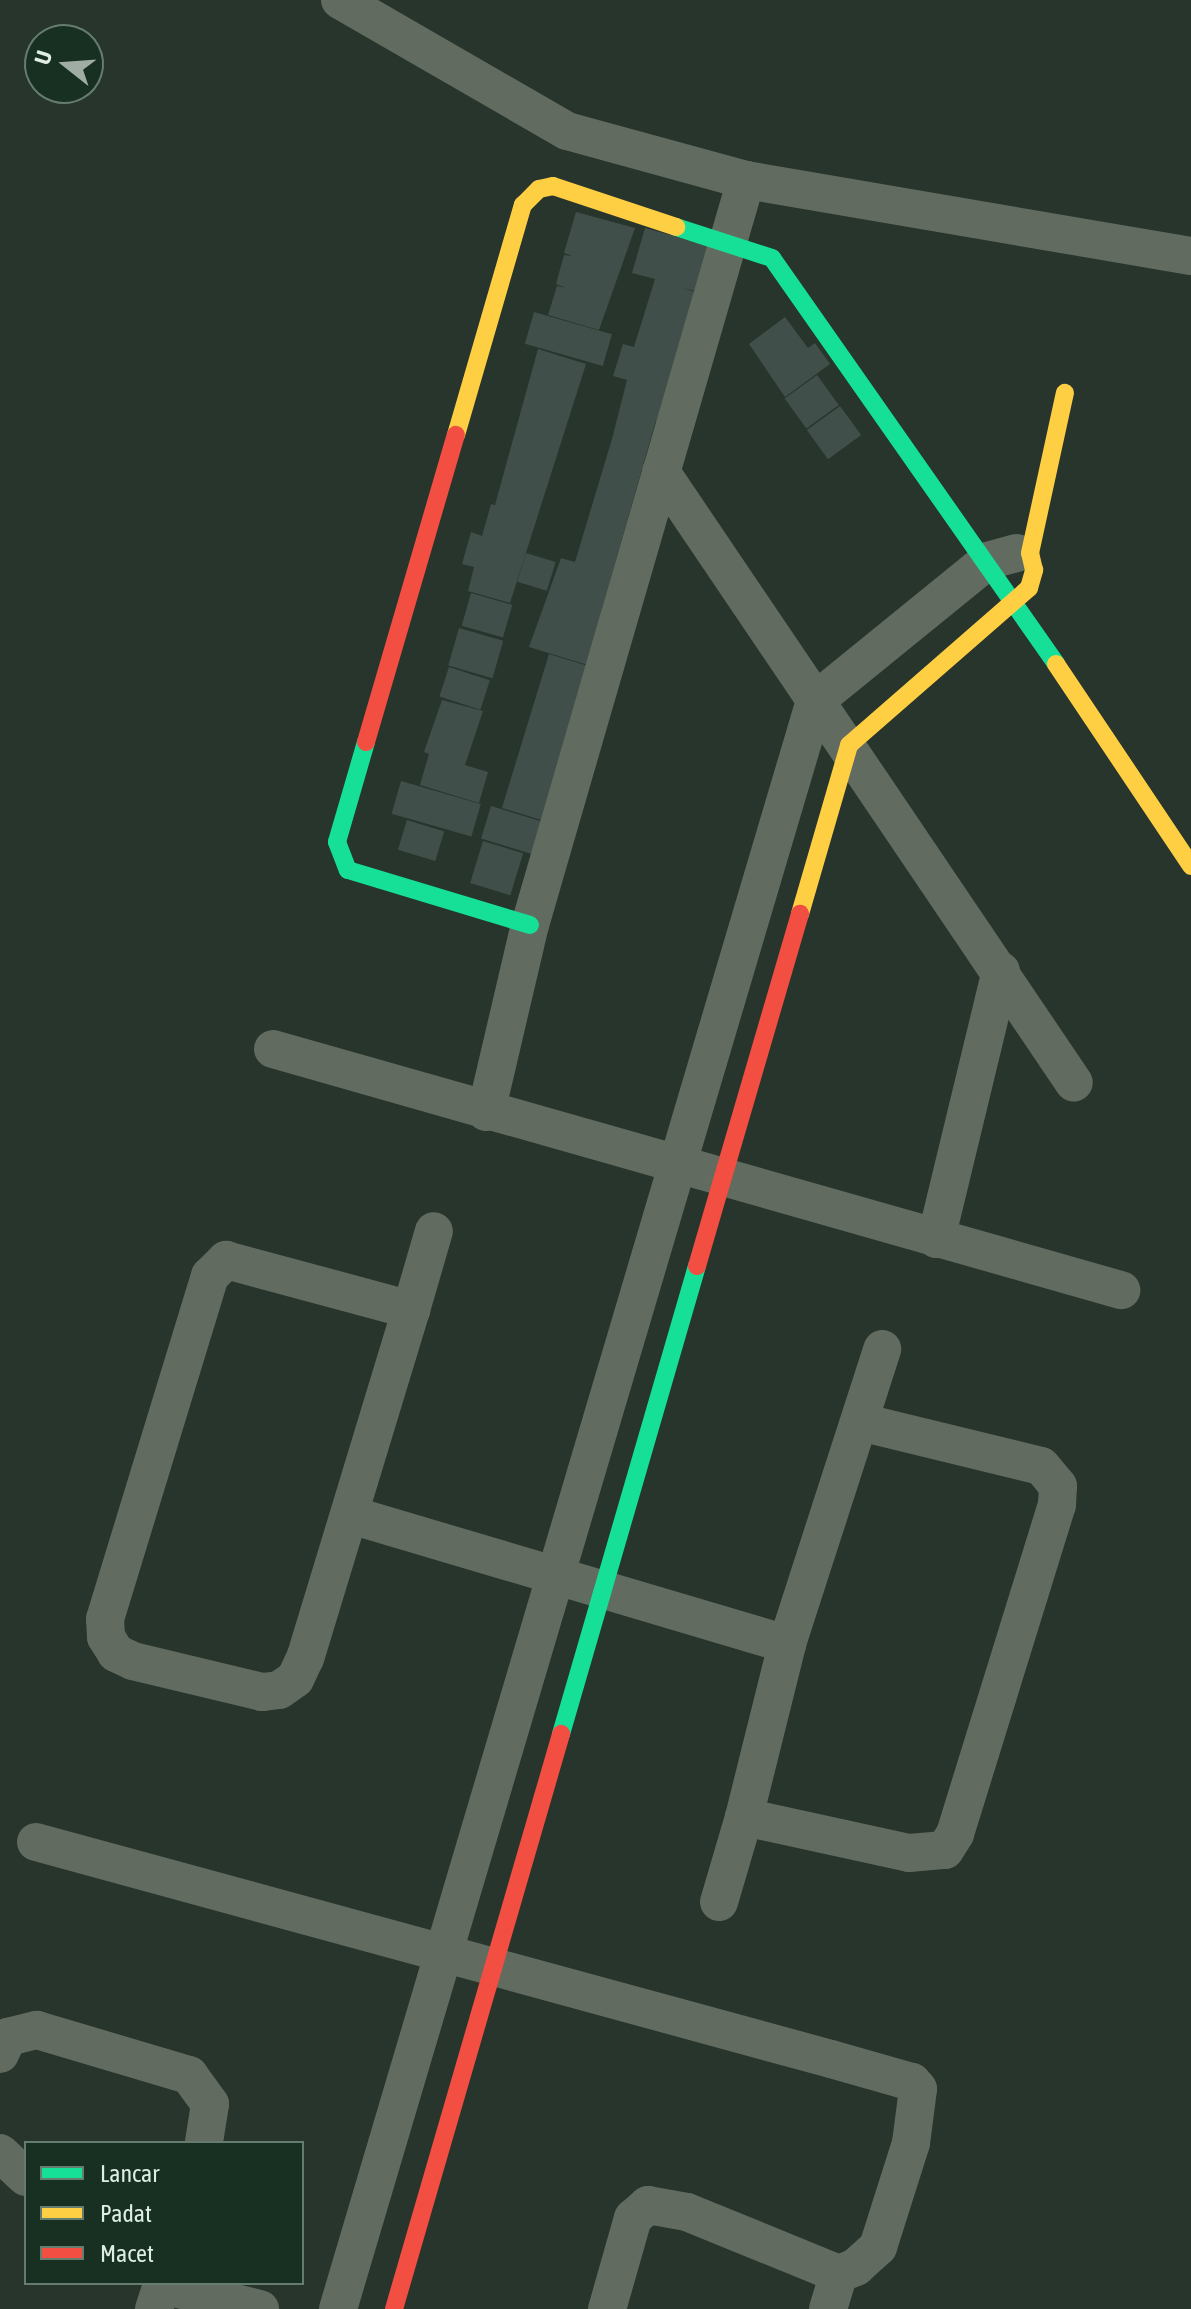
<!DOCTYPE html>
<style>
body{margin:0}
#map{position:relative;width:1191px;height:2309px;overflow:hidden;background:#27352d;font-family:"Asap Condensed",sans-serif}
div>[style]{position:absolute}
.building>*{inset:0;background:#414f4a;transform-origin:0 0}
.street>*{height:38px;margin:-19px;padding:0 19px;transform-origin:19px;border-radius:19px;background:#626b5f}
.fast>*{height:18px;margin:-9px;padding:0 9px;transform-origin:9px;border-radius:9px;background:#16e098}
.slow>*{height:18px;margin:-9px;padding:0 9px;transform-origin:9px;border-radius:9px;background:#ffcf43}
.jam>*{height:18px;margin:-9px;padding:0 9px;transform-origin:9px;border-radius:9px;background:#f24e42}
span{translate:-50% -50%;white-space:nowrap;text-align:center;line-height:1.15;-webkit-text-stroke:8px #173022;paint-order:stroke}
.legend{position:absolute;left:24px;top:2141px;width:280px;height:144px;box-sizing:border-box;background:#173022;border:2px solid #677c70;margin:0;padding:10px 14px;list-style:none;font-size:24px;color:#dfeee4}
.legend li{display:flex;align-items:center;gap:16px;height:40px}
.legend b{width:40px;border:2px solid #677c70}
.north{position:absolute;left:24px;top:24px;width:80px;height:80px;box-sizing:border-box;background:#173022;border:2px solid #677c70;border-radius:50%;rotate:287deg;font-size:22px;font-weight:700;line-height:32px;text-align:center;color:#dfeee4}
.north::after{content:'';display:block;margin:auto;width:28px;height:36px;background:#9fada4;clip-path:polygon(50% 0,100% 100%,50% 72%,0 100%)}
</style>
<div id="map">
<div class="building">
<div style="clip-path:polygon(576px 212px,635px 228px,599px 330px,548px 315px,557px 286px,566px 288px,556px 284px,564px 255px,572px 256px,564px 253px)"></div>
<div style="clip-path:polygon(645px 228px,710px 246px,696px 291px,682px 288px,699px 293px,660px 422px,656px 420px,602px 609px,612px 612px,591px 666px,529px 647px,561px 558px,575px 562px,612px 439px,627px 380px,613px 376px,623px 344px,634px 347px,655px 279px,632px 273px)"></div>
<div style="left:534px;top:312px;width:81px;height:33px;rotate:16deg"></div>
<div style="clip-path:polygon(785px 317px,808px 348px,815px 343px,830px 364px,785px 397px,749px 344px)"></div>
<div style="clip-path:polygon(538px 349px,586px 364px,510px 603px,468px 591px,474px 567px,462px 564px,471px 532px,482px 536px,491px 504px,495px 505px)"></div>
<div style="left:817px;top:375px;width:37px;height:40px;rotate:54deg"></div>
<div style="left:840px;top:406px;width:36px;height:41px;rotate:54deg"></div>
<div style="left:526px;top:553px;width:31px;height:30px;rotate:17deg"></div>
<div style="left:471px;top:593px;width:43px;height:34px;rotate:16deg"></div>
<div style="left:459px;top:628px;width:46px;height:39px;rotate:16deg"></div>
<div style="left:549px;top:654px;width:41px;height:161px;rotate:17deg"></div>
<div style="left:449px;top:667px;width:43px;height:31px;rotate:18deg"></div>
<div style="clip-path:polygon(442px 700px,483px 711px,465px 765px,488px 772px,479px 803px,420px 785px,429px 754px,424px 752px)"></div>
<div style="left:401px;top:781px;width:83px;height:34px;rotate:16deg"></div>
<div style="left:491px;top:806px;width:59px;height:34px;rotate:17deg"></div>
<div style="left:407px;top:820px;width:39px;height:31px;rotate:17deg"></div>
<div style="left:483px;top:841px;width:42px;height:44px;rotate:17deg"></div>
</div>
<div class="street">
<div style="left:340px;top:0;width:262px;rotate:30deg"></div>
<div style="left:567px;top:131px;width:186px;rotate:15.3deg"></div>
<div style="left:746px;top:180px;width:451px;rotate:9.7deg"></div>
<div style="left:661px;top:472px;width:737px;rotate:55.94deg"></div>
<div style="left:273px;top:1049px;width:882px;rotate:15.87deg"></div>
<div style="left:486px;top:1112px;width:192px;rotate:-76.8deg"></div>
<div style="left:530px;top:925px;width:776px;rotate:-73.83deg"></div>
<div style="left:936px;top:1239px;width:276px;rotate:-76.4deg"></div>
<div style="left:226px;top:1260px;width:192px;rotate:15.1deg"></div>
<div style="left:411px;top:1310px;width:364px;rotate:106.9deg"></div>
<div style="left:305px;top:1658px;width:23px;rotate:115deg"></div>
<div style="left:295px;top:1679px;width:19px;rotate:145deg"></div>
<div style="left:279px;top:1690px;width:17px;rotate:173deg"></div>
<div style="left:262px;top:1692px;width:133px;rotate:-166.5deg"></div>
<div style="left:133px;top:1661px;width:19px;rotate:-155deg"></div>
<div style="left:116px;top:1653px;width:19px;rotate:-122deg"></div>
<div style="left:106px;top:1637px;width:18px;rotate:-93deg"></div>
<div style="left:105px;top:1619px;width:359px;rotate:-73deg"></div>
<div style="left:210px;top:1276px;width:23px;rotate:-45deg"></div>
<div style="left:411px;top:1310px;width:82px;rotate:-73.8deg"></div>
<div style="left:351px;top:1515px;width:455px;rotate:16.5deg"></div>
<div style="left:787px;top:1644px;width:310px;rotate:-72.1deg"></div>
<div style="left:744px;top:1817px;width:178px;rotate:-76deg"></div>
<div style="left:36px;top:1842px;width:824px;rotate:15.27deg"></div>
<div style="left:831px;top:2059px;width:84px;rotate:15.9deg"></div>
<div style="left:912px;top:2082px;width:9px;rotate:49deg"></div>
<div style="left:918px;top:2089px;width:54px;rotate:97.4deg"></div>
<div style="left:911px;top:2143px;width:109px;rotate:107.6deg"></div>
<div style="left:878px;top:2247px;width:30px;rotate:138deg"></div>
<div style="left:856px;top:2267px;width:18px;rotate:158deg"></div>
<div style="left:839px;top:2274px;width:164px;rotate:-157.8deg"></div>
<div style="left:687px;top:2212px;width:40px;rotate:-170deg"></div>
<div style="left:648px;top:2205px;width:20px;rotate:139deg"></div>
<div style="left:633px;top:2218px;width:95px;rotate:105.9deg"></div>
<div style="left:719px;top:1902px;width:89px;rotate:-73.6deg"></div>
<div style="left:744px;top:1817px;width:169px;rotate:12.3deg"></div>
<div style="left:909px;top:1853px;width:36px;rotate:-5deg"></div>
<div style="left:945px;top:1850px;width:19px;rotate:-58deg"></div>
<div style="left:955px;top:1834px;width:344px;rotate:-72.8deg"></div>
<div style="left:1057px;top:1505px;width:19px;rotate:-87deg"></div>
<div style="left:1058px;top:1486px;width:26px;rotate:-130deg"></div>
<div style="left:1041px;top:1466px;width:186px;rotate:-166.3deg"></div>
<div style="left:0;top:2054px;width:19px;rotate:-65deg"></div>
<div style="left:8px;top:2037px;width:30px;rotate:-14deg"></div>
<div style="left:37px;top:2030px;width:159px;rotate:16.5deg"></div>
<div style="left:189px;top:2075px;width:36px;rotate:54deg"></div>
<div style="left:210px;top:2104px;width:39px;rotate:99deg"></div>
<div style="left:0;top:2153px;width:35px;rotate:43deg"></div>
<div style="left:154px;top:2309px;width:25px;rotate:-72deg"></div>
<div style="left:162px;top:2285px;width:101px;rotate:13.8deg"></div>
<div style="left:338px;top:2309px;width:1677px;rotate:-73.48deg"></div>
<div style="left:815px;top:701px;width:222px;rotate:-39.1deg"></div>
<div style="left:987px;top:561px;width:31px;rotate:-15deg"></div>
<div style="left:828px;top:2309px;width:37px;rotate:-73deg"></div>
</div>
<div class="fast">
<div style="left:676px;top:227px;width:101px;rotate:17.9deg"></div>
<div style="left:772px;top:258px;width:495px;rotate:55deg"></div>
<div style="left:366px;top:742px;width:104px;rotate:106.2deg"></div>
<div style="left:337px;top:842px;width:30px;rotate:69deg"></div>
<div style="left:348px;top:870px;width:190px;rotate:16.8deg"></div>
<div style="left:561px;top:1734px;width:487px;rotate:-73.8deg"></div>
</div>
<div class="slow">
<div style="left:456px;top:435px;width:240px;rotate:-73.8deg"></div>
<div style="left:523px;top:205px;width:23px;rotate:-45deg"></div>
<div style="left:539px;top:189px;width:14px;rotate:-12deg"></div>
<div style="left:553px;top:186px;width:130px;rotate:18.4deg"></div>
<div style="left:1056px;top:664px;width:243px;rotate:56.2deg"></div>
<div style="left:800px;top:914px;width:176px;rotate:-73.8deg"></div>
<div style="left:849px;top:745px;width:239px;rotate:-41.1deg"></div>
<div style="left:1029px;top:588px;width:19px;rotate:-74deg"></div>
<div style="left:1034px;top:570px;width:17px;rotate:-103deg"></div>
<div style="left:1030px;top:553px;width:164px;rotate:-77.7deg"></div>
</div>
<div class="jam">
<div style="left:366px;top:742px;width:320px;rotate:-73.7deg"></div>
<div style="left:697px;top:1266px;width:367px;rotate:-73.7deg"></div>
<div style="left:394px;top:2309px;width:599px;rotate:-73.8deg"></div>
</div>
<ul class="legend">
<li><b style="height:10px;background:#16e098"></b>Lancar</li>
<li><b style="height:10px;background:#ffcf43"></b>Padat</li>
<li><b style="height:10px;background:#f24e42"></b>Macet</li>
</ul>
<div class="north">U</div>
</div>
